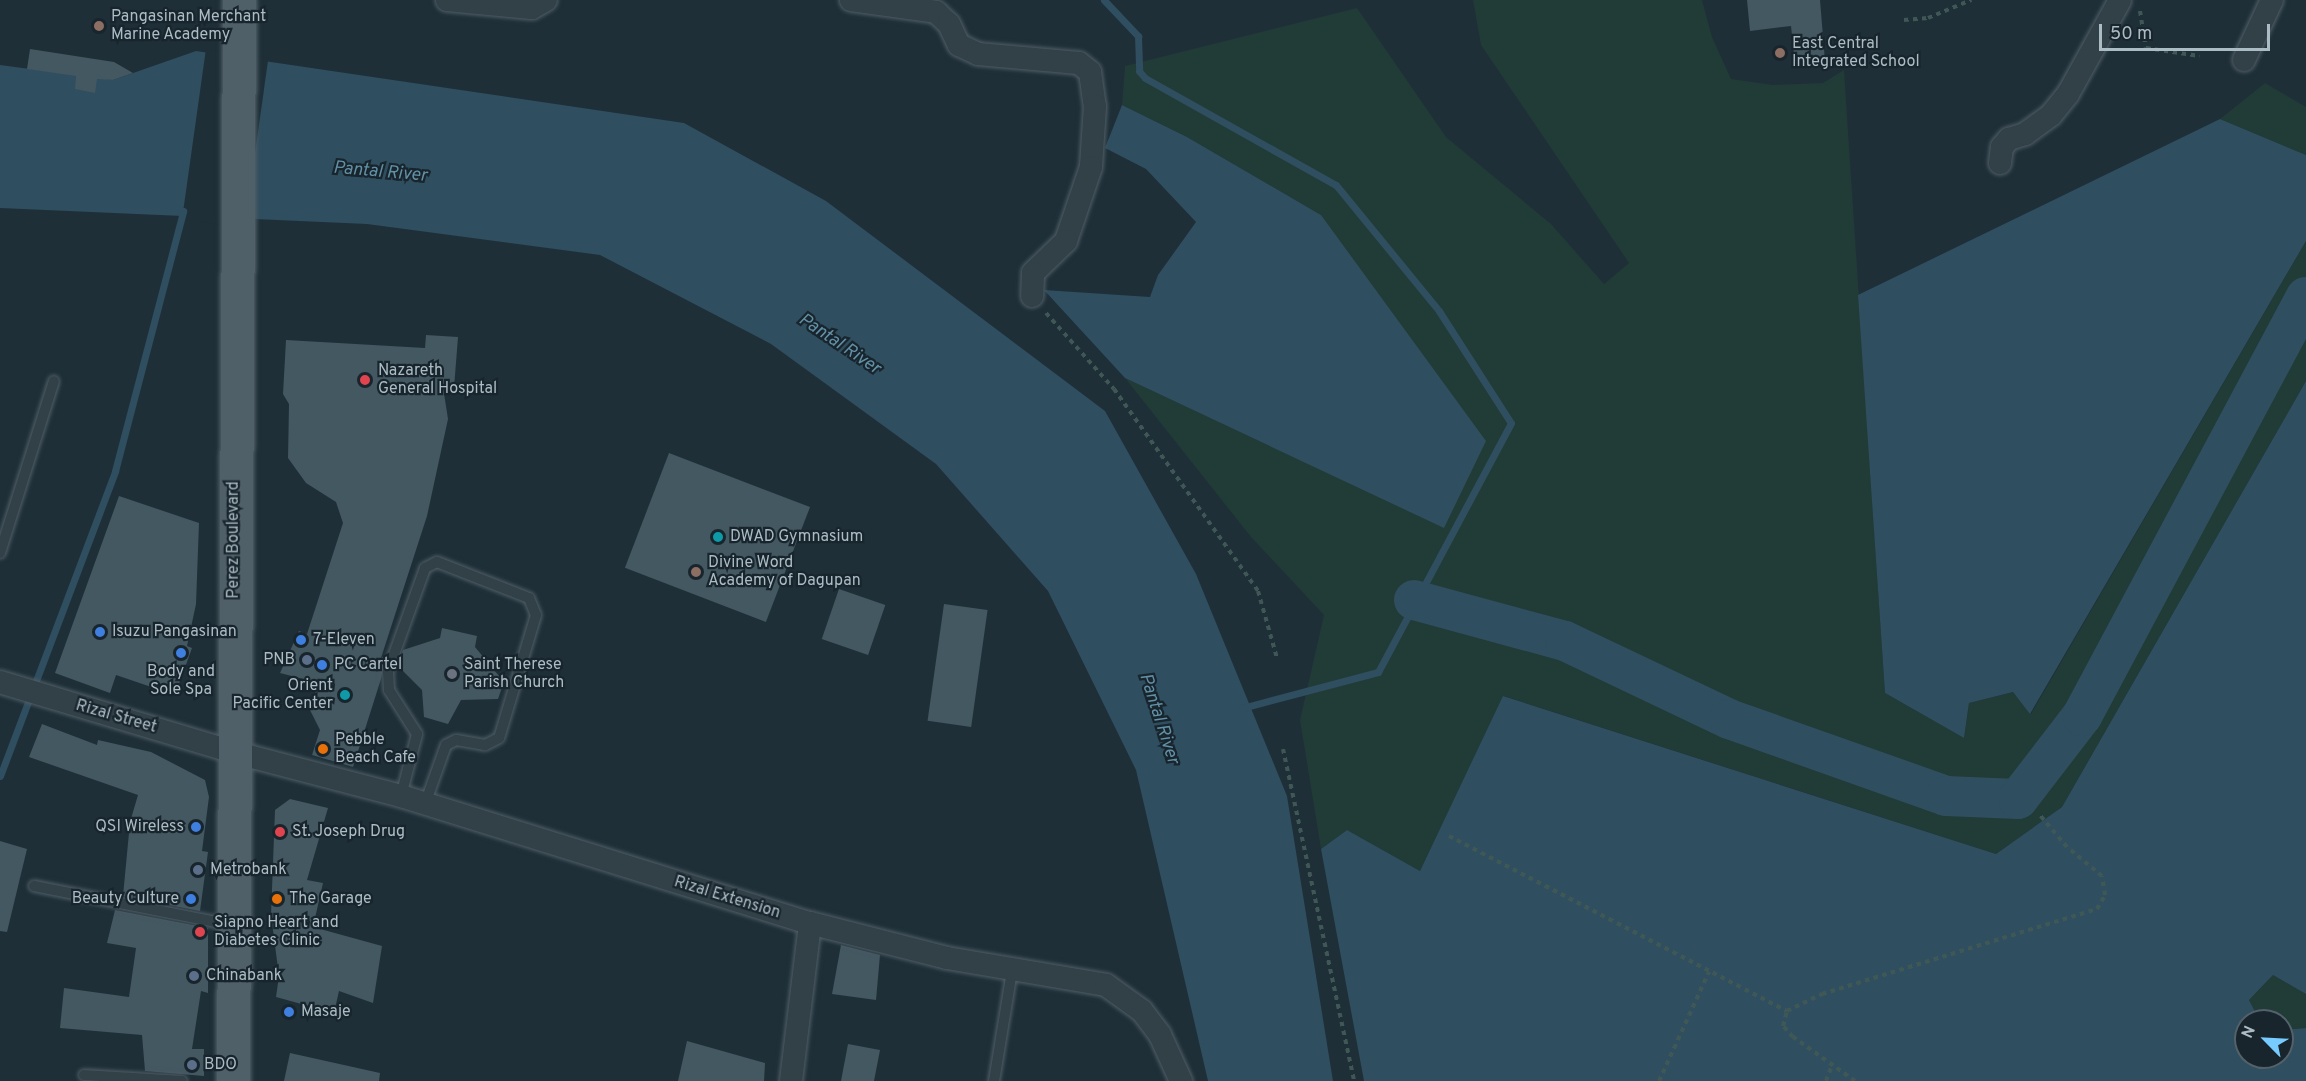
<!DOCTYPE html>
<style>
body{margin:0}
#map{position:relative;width:2306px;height:1081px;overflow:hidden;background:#1e2f38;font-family:Overpass,sans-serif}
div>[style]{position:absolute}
.green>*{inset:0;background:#213b37}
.water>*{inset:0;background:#2f4e5f}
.pier>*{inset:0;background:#1e2f38;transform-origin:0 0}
.stream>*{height:7px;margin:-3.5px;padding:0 3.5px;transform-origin:3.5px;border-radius:3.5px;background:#2f4e5f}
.river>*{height:40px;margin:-20px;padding:0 20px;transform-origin:20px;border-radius:20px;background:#2f4e5f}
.building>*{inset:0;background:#445862;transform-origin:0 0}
.path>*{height:4px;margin-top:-2px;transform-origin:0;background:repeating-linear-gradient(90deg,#405855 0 4.5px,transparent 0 9px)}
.roads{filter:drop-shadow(0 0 2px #505e66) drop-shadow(0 0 2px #505e66)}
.service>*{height:10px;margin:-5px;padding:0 5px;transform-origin:5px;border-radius:5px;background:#324048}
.minor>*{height:22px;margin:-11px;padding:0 11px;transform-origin:11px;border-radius:11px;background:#324048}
.primary>*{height:33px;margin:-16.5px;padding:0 16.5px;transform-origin:16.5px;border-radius:16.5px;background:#506069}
.dots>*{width:16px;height:16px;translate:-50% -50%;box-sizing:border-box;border:3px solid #18252d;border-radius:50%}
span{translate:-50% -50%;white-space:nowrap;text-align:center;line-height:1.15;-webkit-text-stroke:4.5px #18252d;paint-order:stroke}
.poi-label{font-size:16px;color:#acbcc5}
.left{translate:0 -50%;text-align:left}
.right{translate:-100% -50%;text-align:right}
.street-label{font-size:16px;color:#acbcc5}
.water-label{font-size:18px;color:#6290a7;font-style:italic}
.north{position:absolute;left:2234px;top:1009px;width:60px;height:60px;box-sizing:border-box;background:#18252d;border:2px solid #53616a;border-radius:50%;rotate:294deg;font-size:16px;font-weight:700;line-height:24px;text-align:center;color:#acbcc5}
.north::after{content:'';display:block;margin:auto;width:21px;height:27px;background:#78cbfe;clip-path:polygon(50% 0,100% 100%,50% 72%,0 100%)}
.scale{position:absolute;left:2099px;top:24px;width:171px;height:27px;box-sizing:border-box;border:3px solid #acbcc5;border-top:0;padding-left:8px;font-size:18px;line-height:21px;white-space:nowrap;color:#acbcc5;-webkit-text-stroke:4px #18252d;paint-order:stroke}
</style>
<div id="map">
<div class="green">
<div style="clip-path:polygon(1473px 0,1702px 0,1712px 37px,1731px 79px,1773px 85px,1823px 83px,1844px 70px,1885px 693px,1964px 738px,1969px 703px,2013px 692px,2031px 714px,2306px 241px,2306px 381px,2062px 807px,1996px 854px,1504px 696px,1420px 871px,1347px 830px,1321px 849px,1300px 720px,1324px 615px,1251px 537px,1125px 378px,1444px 527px,1321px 215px,1187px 137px,1122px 105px,1125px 66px,1357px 8px,1446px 137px,1551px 224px,1604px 284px,1629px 263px,1481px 45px)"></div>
<div style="clip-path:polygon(2265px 83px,2306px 107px,2306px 155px,2220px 119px)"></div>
<div style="clip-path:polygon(2273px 975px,2306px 994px,2306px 1028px,2282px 1030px,2282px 1021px,2260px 1021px,2249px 1000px)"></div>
</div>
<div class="water">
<div style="clip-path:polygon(196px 51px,684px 123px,826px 201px,1105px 411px,1196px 574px,1287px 796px,1333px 1081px,1208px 1081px,1136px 770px,1048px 591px,936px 464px,771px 344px,600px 255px,367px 224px,0 208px,0 65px,113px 80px)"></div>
<div style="clip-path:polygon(1122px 105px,1187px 137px,1321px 215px,1486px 441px,1444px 528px,1125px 378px,1044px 290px,1150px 297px,1158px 275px,1196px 222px,1146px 169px,1105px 148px)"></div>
<div style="clip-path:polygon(2220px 119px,2306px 155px,2306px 241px,2030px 714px,2013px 692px,1969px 703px,1964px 738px,1885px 693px,1858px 295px)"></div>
<div style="clip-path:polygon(2306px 381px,2306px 994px,2273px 975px,2249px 1000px,2260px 1021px,2246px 1021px,2246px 1057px,2282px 1057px,2282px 1030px,2306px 1028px,2306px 1081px,1364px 1081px,1321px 849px,1347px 830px,1420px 871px,1503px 696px,1996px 854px,2062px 807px)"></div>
</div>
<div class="pier">
<div style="left:206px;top:49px;width:63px;height:172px;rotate:8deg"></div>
</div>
<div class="stream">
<div style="left:1104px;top:0;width:50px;rotate:46.6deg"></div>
<div style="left:1138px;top:36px;width:35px;rotate:88deg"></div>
<div style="left:1139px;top:71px;width:9px;rotate:49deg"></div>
<div style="left:1145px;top:78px;width:219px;rotate:29.3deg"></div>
<div style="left:1336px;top:185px;width:163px;rotate:50.7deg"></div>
<div style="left:1439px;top:311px;width:133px;rotate:57.3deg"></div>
<div style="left:1511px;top:423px;width:282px;rotate:118.1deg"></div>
<div style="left:1378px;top:672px;width:141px;rotate:165.2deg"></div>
<div style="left:0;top:776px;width:326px;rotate:-69.3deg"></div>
<div style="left:115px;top:471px;width:269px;rotate:-75.3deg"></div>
</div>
<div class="river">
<div style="left:1414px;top:600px;width:156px;rotate:15.2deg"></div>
<div style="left:1565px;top:641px;width:182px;rotate:25.4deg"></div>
<div style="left:1729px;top:719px;width:230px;rotate:19.5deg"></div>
<div style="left:1946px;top:796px;width:72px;rotate:2.4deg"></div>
<div style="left:2018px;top:799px;width:105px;rotate:-52.4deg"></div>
<div style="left:2082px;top:716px;width:475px;rotate:-61.9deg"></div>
</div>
<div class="building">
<div style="clip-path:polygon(1747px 0,1820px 0,1825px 61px,1795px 64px,1791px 26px,1750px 31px)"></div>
<div style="clip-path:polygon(30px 49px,114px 62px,133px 73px,113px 80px,97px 79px,95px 93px,75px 89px,76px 76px,27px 69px)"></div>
<div style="clip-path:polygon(426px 335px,458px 337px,454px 388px,443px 387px,448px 419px,427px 516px,381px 658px,385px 656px,381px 679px,353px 767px,312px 755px,320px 730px,309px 708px,319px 683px,280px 673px,299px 631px,307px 634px,343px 523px,336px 502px,306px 483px,288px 458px,289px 404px,283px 394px,286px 340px,425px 348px)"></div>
<div style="left:669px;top:453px;width:151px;height:123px;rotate:21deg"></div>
<div style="clip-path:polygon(119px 496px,199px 523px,196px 604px,187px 646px,192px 648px,178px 687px,166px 692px,116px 675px,110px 693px,55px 673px)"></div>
<div style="left:839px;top:589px;width:49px;height:53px;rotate:19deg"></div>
<div style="left:944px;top:604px;width:44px;height:118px;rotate:8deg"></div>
<div style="clip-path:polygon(442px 628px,477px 636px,475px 647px,504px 682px,498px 699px,461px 700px,448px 724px,424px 717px,422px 690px,398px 666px,403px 650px,440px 638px)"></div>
<div style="clip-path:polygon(42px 724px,97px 745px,98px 740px,151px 752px,205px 780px,209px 797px,202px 851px,208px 852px,200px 911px,123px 896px,130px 822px,138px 795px,29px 757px)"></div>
<div style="clip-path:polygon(290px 799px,328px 808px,307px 880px,323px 883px,313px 927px,382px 946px,373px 1003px,339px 991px,334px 1013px,276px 997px,279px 976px,271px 915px,275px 810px)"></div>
<div style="clip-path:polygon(0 841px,27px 849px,7px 932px,0 931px)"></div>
<div style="clip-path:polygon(115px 910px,208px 928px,208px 993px,201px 991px,192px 1049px,204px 1049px,204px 1076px,145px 1071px,142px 1035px,60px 1028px,64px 988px,129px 997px,136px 948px,107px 943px)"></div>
<div style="clip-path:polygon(841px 945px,880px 955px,876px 1000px,832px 994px)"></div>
<div style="clip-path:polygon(687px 1041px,765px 1063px,764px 1081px,678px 1081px)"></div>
<div style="clip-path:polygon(848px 1044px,880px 1050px,874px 1081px,841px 1081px)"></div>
<div style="clip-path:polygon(290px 1053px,380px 1073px,379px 1081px,284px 1081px)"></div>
</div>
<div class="path">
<div style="left:2140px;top:11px;width:37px;rotate:81deg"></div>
<div style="left:2146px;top:48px;width:54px;rotate:8.6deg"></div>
<div style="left:1904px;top:20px;width:24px;rotate:-5deg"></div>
<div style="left:1928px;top:18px;width:47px;rotate:-22.7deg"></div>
<div style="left:1046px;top:313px;width:102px;rotate:48.2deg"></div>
<div style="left:1114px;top:389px;width:248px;rotate:54.5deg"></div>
<div style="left:1258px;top:591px;width:70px;rotate:74.2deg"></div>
<div style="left:1283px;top:749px;width:340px;rotate:77.9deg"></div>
<div style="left:1449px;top:836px;width:381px;rotate:27.4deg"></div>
<div style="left:1659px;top:1081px;width:120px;rotate:-65.4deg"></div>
<div style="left:1826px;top:1081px;width:17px;rotate:-69deg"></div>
<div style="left:1855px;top:1081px;width:76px;rotate:-144.6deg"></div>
<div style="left:1793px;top:1037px;width:15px;rotate:-132deg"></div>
<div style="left:1783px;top:1026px;width:16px;rotate:-75deg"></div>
<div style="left:1787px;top:1011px;width:39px;rotate:-26deg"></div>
<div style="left:1822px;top:994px;width:288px;rotate:-17.2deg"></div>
<div style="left:2097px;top:909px;width:16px;rotate:-60deg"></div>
<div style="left:2105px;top:895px;width:19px;rotate:-99deg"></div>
<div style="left:2102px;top:876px;width:45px;rotate:-140.4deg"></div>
<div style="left:2067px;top:847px;width:43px;rotate:-130.3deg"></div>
</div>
<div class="roads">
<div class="service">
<div style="left:0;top:553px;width:180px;rotate:-72.6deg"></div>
<div style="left:401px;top:796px;width:64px;rotate:-75.5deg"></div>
<div style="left:417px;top:734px;width:52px;rotate:-122.5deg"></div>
<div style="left:389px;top:690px;width:19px;rotate:-93deg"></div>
<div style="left:388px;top:671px;width:109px;rotate:-70.2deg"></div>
<div style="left:425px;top:568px;width:13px;rotate:-27deg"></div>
<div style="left:437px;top:562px;width:99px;rotate:21.4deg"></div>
<div style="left:529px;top:598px;width:18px;rotate:68deg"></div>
<div style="left:536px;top:615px;width:128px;rotate:106.7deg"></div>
<div style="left:499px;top:738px;width:16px;rotate:153deg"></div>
<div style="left:485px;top:745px;width:29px;rotate:-170deg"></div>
<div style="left:456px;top:740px;width:11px;rotate:153deg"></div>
<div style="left:446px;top:745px;width:63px;rotate:109.6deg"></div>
<div style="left:34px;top:886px;width:201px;rotate:11.2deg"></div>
<div style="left:84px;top:1075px;width:98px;rotate:3.5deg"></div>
<div style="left:994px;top:1081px;width:111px;rotate:-80.7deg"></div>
</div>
<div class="minor">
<div style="left:447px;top:0;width:85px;rotate:5.4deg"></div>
<div style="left:532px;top:8px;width:16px;rotate:-30deg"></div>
<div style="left:851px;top:0;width:86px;rotate:8deg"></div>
<div style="left:936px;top:12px;width:18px;rotate:43deg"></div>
<div style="left:949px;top:24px;width:23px;rotate:65deg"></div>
<div style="left:959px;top:45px;width:21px;rotate:25deg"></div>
<div style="left:978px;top:54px;width:101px;rotate:5.1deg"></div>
<div style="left:1079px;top:63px;width:14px;rotate:39deg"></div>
<div style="left:1090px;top:72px;width:34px;rotate:82deg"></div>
<div style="left:1095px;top:106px;width:61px;rotate:93.8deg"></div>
<div style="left:1091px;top:167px;width:78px;rotate:108.7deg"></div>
<div style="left:1066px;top:241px;width:46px;rotate:135.9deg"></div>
<div style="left:1033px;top:273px;width:23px;rotate:92deg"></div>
<div style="left:2244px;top:60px;width:66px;rotate:-65deg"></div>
<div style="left:2000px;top:163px;width:16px;rotate:-83deg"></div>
<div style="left:2002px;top:147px;width:11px;rotate:-49deg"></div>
<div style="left:2009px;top:139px;width:17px;rotate:-17deg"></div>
<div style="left:2025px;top:134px;width:32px;rotate:-36deg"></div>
<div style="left:2051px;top:115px;width:27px;rotate:-51deg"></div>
<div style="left:2068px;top:94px;width:107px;rotate:-61deg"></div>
<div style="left:0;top:682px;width:243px;rotate:16.7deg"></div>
<div style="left:233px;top:752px;width:174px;rotate:14.7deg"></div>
<div style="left:401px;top:796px;width:428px;rotate:17.3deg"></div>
<div style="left:810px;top:923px;width:141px;rotate:14.3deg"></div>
<div style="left:947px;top:958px;width:161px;rotate:9.6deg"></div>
<div style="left:1106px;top:985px;width:44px;rotate:35.8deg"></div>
<div style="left:1142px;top:1011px;width:30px;rotate:53deg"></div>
<div style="left:1160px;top:1035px;width:51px;rotate:65.5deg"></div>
<div style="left:791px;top:1081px;width:159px;rotate:-83.1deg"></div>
</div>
<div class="primary">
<div style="left:233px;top:1081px;width:1081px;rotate:-89.68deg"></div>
</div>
</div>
<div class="dots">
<div style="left:99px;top:26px;background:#8d6e63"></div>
<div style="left:1780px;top:53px;background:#8d6e63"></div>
<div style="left:365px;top:380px;background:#e0444e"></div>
<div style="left:718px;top:537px;background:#0f9aa8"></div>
<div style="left:696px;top:572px;background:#8d6e63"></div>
<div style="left:100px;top:632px;background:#3f7fe0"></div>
<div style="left:301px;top:640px;background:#3f7fe0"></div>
<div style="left:181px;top:653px;background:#3f7fe0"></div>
<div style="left:307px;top:660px;background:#5c6f8a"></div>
<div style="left:322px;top:665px;background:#3f7fe0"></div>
<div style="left:452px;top:674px;background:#6b7280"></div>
<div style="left:345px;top:695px;background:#0f9aa8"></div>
<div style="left:323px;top:749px;background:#e8710a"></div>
<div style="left:196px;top:827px;background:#3f7fe0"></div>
<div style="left:280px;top:832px;background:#e0444e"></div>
<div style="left:198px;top:870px;background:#5c6f8a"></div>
<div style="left:191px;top:899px;background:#3f7fe0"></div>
<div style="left:277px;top:899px;background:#e8710a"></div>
<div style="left:200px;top:932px;background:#e0444e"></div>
<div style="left:194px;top:976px;background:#5c6f8a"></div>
<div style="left:289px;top:1012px;background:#3f7fe0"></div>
<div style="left:192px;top:1065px;background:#5c6f8a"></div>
</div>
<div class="poi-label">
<span class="left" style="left:111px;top:26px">Pangasinan Merchant<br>Marine Academy</span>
<span class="left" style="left:1792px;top:53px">East Central<br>Integrated School</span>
<span class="left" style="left:378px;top:380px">Nazareth<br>General Hospital</span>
<span class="left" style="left:730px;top:537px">DWAD Gymnasium</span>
<span class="left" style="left:708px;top:572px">Divine Word<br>Academy of Dagupan</span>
<span class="left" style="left:112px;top:632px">Isuzu Pangasinan</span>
<span class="left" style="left:313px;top:640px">7-Eleven</span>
<span class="right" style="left:295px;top:660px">PNB</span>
<span class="left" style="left:334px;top:665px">PC Cartel</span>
<span class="left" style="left:464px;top:674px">Saint Therese<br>Parish Church</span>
<span style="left:181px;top:681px">Body and<br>Sole Spa</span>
<span class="right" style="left:333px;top:695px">Orient<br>Pacific Center</span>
<span class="left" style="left:335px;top:749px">Pebble<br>Beach Cafe</span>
<span class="right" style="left:184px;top:827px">QSI Wireless</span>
<span class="left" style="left:292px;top:832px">St. Joseph Drug</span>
<span class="left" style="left:210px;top:870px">Metrobank</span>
<span class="right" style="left:179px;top:899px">Beauty Culture</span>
<span class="left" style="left:289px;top:899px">The Garage</span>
<span class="left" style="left:214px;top:932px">Siapno Heart and<br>Diabetes Clinic</span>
<span class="left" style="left:206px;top:976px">Chinabank</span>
<span class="left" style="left:301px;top:1012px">Masaje</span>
<span class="left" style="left:204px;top:1065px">BDO</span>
</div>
<div class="street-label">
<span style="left:234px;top:540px;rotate:-90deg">Perez Boulevard</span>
<span style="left:116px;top:717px;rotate:16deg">Rizal Street</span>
<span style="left:727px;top:898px;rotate:17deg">Rizal Extension</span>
</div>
<div class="water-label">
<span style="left:380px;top:173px;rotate:5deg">Pantal River</span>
<span style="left:839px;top:345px;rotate:34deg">Pantal River</span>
<span style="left:1158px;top:719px;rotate:72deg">Pantal River</span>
</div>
<div class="north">N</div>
<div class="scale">50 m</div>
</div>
